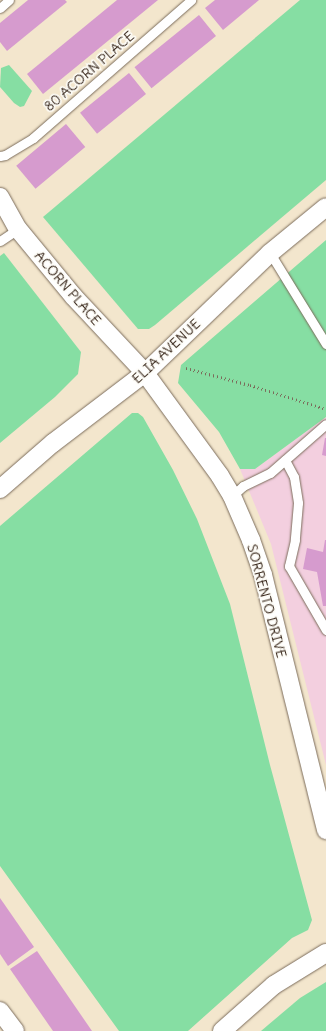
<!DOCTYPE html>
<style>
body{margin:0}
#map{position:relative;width:326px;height:1031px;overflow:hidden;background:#f3e6cd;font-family:Delius,sans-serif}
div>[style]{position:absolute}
.built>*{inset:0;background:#f3cfdf}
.green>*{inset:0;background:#86dea3}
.building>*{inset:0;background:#d69bce;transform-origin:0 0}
.path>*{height:2.5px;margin-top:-1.25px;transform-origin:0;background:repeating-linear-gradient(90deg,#7b6c5b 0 1px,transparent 0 4px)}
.roads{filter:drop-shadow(0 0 1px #7b6c5b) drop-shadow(0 0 1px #7b6c5b)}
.lane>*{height:9px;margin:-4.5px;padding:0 4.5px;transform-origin:4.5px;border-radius:4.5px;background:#fff}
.street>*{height:18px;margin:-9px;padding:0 9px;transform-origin:9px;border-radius:9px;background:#fff}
span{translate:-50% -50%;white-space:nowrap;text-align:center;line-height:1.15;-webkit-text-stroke:3.5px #fdfcf7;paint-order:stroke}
.street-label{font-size:14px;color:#3b2a1e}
</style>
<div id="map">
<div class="built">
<div style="clip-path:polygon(326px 417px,326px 765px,271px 544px,240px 469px,255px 469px)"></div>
</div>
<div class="green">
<div style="clip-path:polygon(300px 0,326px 0,326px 180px,155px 325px,149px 329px,138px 329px,43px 217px)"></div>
<div style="clip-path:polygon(9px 65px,32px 91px,24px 106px,20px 107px,14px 103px,0 87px,1px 68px)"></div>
<div style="clip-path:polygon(326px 240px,326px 417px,255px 469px,240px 469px,219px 432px,178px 383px,181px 365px)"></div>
<div style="clip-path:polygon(4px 253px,81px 352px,78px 374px,55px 397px,0 443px,0 256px)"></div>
<div style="clip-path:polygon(132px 413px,138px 413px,143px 417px,173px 470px,197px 519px,230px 604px,270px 765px,312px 920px,308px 930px,292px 938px,188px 1031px,119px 1031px,0 866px,0 526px)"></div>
<div style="clip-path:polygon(326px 982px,326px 1031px,261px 1031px,300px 998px)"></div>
</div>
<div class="building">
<div style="clip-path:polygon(28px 0,65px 0,67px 2px,7px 51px,0 42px,0 23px)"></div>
<div style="clip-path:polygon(117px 0,158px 0,43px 94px,27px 74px)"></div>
<div style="clip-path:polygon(215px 0,259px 0,223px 30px,205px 8px)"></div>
<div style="left:199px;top:15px;width:27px;height:83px;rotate:51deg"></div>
<div style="left:129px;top:73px;width:27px;height:63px;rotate:51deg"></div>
<div style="left:66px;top:124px;width:30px;height:65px;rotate:50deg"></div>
<div style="clip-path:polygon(325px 438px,326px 438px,326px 456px,322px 455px)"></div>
<div style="clip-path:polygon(325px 540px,326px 540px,326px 606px,323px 606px,317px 572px,303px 569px,307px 548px,323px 552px)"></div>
<div style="clip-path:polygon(0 898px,34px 947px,8px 966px,0 954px)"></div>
<div style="clip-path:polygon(37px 951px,92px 1031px,53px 1031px,10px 969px)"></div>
</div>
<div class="path">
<div style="left:186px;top:368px;width:66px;rotate:14.9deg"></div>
<div style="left:250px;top:385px;width:80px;rotate:17.5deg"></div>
</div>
<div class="roads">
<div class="lane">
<div style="left:0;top:8px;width:12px;rotate:-42deg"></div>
<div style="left:0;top:156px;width:5px;rotate:-11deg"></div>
<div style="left:5px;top:155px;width:33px;rotate:-31deg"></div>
<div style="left:33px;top:138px;width:210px;rotate:-41.1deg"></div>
<div style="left:0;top:241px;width:22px;rotate:-34deg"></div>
<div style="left:270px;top:253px;width:107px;rotate:58.4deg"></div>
<div style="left:285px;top:460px;width:19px;rotate:62deg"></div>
<div style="left:294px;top:477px;width:26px;rotate:81deg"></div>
<div style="left:298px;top:503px;width:37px;rotate:95deg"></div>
<div style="left:295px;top:540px;width:27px;rotate:103deg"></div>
<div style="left:289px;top:566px;width:74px;rotate:60deg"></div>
<div style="left:232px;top:496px;width:15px;rotate:-42deg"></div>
<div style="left:243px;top:486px;width:30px;rotate:-26deg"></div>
<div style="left:270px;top:473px;width:74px;rotate:-41.2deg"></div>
</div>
<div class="street">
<div style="left:0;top:197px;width:37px;rotate:61deg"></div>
<div style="left:18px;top:229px;width:88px;rotate:50.5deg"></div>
<div style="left:74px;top:297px;width:104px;rotate:46.9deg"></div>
<div style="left:145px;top:373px;width:127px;rotate:53.9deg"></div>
<div style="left:220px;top:476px;width:23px;rotate:59deg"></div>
<div style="left:232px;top:496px;width:48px;rotate:66.6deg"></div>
<div style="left:251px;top:540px;width:37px;rotate:71deg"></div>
<div style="left:263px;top:575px;width:263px;rotate:76.1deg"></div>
<div style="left:0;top:489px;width:70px;rotate:-41deg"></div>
<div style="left:53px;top:443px;width:116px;rotate:-37.3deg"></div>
<div style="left:145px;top:373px;width:173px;rotate:-43.8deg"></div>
<div style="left:270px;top:253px;width:72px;rotate:-39.4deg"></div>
<div style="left:0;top:1011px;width:25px;rotate:53deg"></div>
<div style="left:222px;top:1031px;width:69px;rotate:-41.5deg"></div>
<div style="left:274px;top:985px;width:61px;rotate:-31.6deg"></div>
</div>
</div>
<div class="street-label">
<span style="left:89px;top:71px;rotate:-41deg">80 ACORN PLACE</span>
<span style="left:68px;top:288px;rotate:49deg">ACORN PLACE</span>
<span style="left:166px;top:351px;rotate:-43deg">ELIA AVENUE</span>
<span style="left:267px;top:601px;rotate:75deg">SORRENTO DRIVE</span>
</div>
</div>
